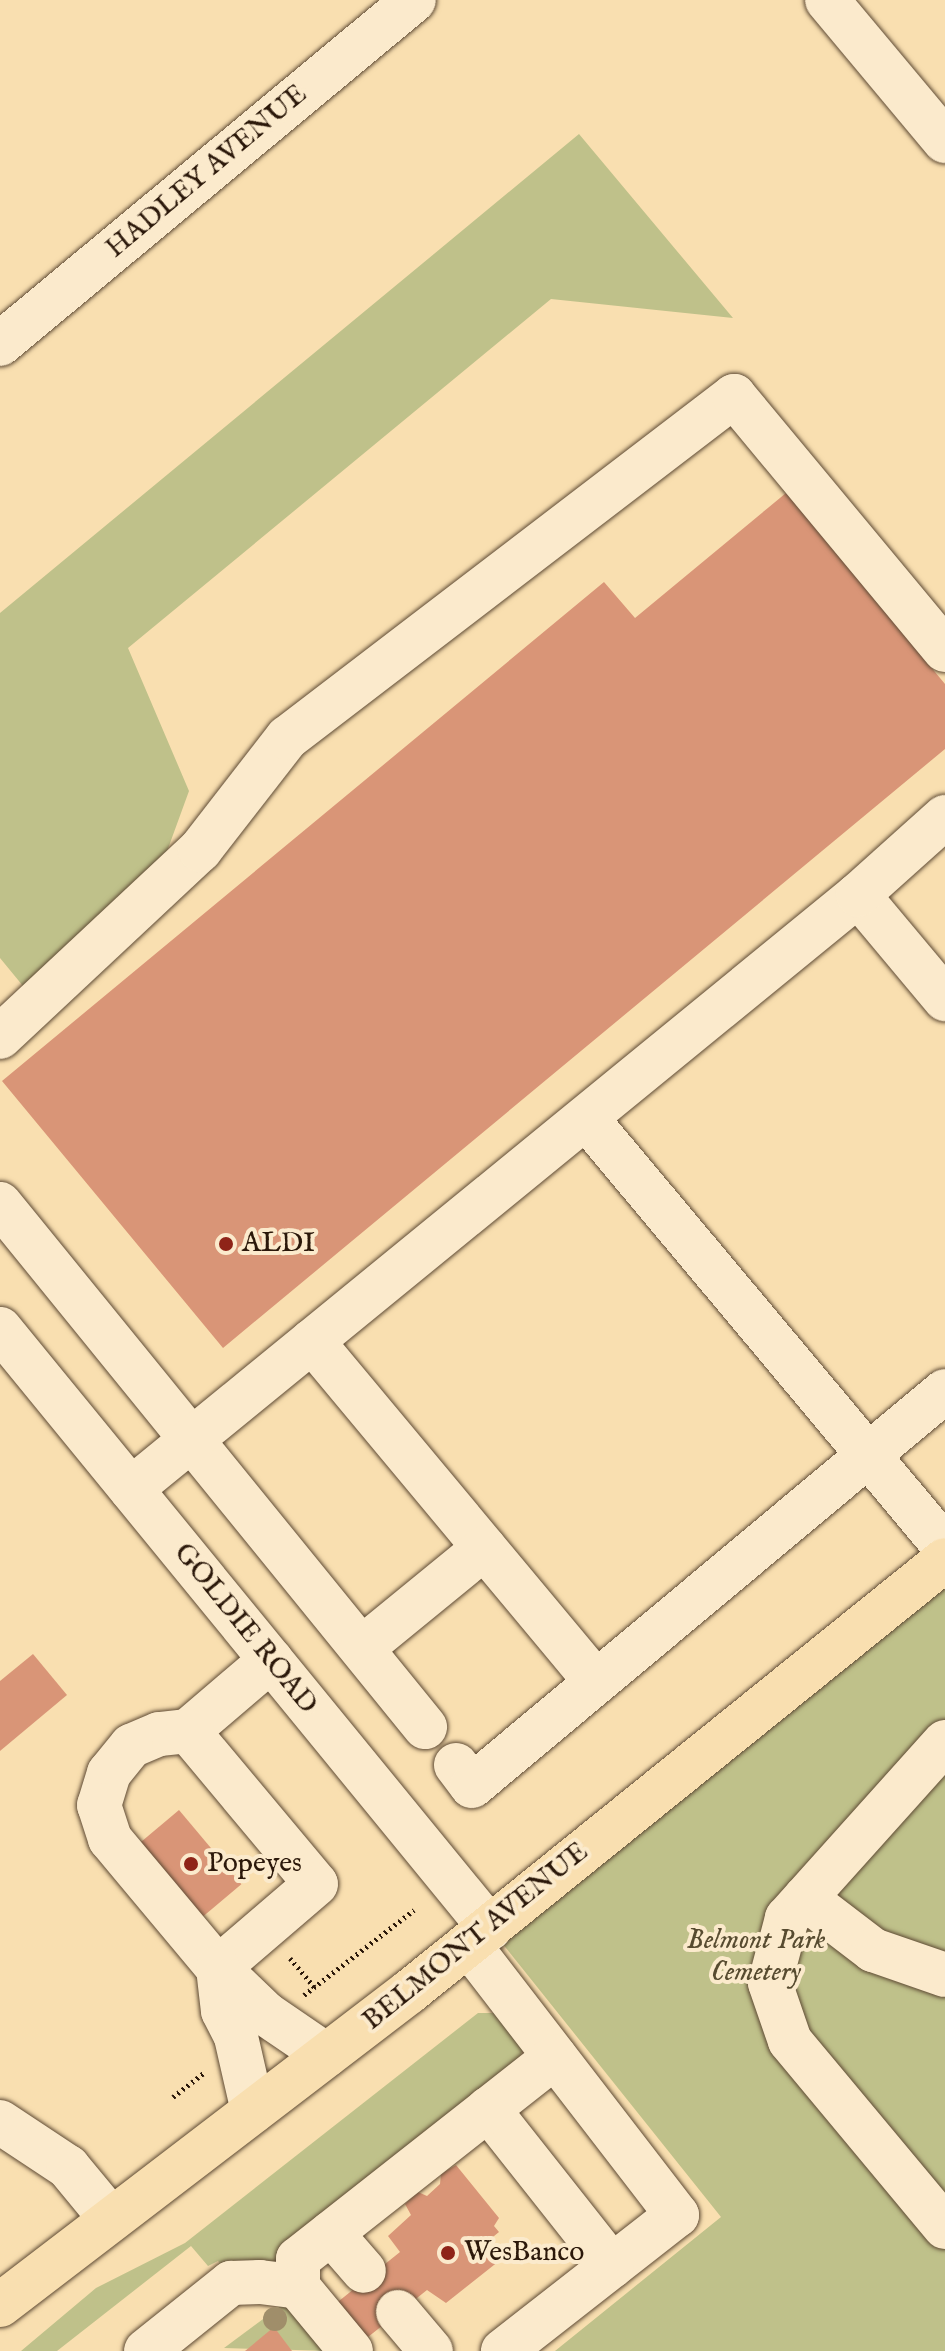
<!DOCTYPE html>
<style>
body{margin:0}
#map{position:relative;width:945px;height:2351px;overflow:hidden;background:#f9dfb0;font-family:"IM FELL English",serif}
div>[style]{position:absolute}
.green>*{inset:0;background:#bfc18a}
.building>*{inset:0;background:#d99577;transform-origin:0 0}
.path>*{height:5px;margin-top:-2.5px;transform-origin:0;background:repeating-linear-gradient(90deg,#2b180a 0 2px,transparent 0 6px)}
.roads{filter:drop-shadow(0 0 2px #5e4a34) drop-shadow(0 0 2px #5e4a34)}
.minor>*{height:44px;margin:-22px;padding:0 22px;transform-origin:22px;border-radius:22px;background:#fbeacc}
.major>*{height:44px;margin:-22px;padding:0 22px;transform-origin:22px;border-radius:22px;background:#f9dfb0}
.trees>*{width:24px;height:24px;margin:-12px;border-radius:50%;background:#a08e6a}
.dots>*{width:22px;height:22px;translate:-50% -50%;box-sizing:border-box;border:4px solid #fbeacc;border-radius:50%}
span{translate:-50% -50%;white-space:nowrap;text-align:center;line-height:1.15;-webkit-text-stroke:8px #fbeacc;paint-order:stroke}
.street-label{font-size:28px;color:#2b180a}
.poi-label{font-size:28px;color:#2b180a}
.left{translate:0 -50%;text-align:left}
.park-label{font-size:28px;color:#574b30;font-style:italic}
</style>
<div id="map">
<div class="green">
<div style="clip-path:polygon(579px 134px,733px 318px,551px 299px,128px 648px,189px 791px,150px 898px,37px 1003px,0 958px,0 613px)"></div>
<div style="clip-path:polygon(945px 1560px,945px 2351px,555px 2351px,721px 2217px,490px 1928px)"></div>
<div style="clip-path:polygon(478px 2013px,500px 2013px,523px 2048px,520px 2057px,285px 2265px,227px 2271px,218px 2261px,208px 2266px,191px 2246px,57px 2351px,21px 2351px,96px 2288px,185px 2243px)"></div>
<div style="clip-path:polygon(282px 2305px,292px 2309px,329px 2351px,224px 2348px)"></div>
</div>
<div class="building">
<div style="clip-path:polygon(786px 493px,945px 684px,945px 749px,223px 1348px,2px 1081px,604px 582px,635px 618px)"></div>
<div style="clip-path:polygon(33px 1654px,67px 1695px,0 1751px,0 1681px)"></div>
<div style="left:179px;top:1810px;width:97px;height:52px;rotate:50deg"></div>
<div style="clip-path:polygon(456px 2165px,499px 2218px,494px 2226px,499px 2232px,488px 2241px,499px 2261px,446px 2303px,427px 2290px,363px 2341px,334px 2305px,400px 2252px,388px 2236px,411px 2215px,405px 2204px,418px 2192px,427px 2196px,440px 2184px,441px 2174px)"></div>
<div style="clip-path:polygon(274px 2327px,292px 2351px,245px 2351px)"></div>
</div>
<div class="path">
<div style="left:290px;top:1958px;width:38px;rotate:50deg"></div>
<div style="left:304px;top:1995px;width:139px;rotate:-37.7deg"></div>
<div style="left:173px;top:2097px;width:41px;rotate:-38deg"></div>
</div>
<div class="roads">
<div class="minor">
<div style="left:827px;top:0;width:184px;rotate:50.1deg"></div>
<div style="left:0;top:344px;width:538px;rotate:-39.72deg"></div>
<div style="left:858px;top:895px;width:136px;rotate:50.1deg"></div>
<div style="left:0;top:1037px;width:274px;rotate:-43.1deg"></div>
<div style="left:200px;top:850px;width:142px;rotate:-52.2deg"></div>
<div style="left:287px;top:738px;width:563px;rotate:-37.42deg"></div>
<div style="left:734px;top:396px;width:330px;rotate:50.3deg"></div>
<div style="left:586px;top:1118px;width:559px;rotate:50.08deg"></div>
<div style="left:0;top:1204px;width:674px;rotate:50.9deg"></div>
<div style="left:0;top:1329px;width:774px;rotate:50.72deg"></div>
<div style="left:312px;top:1341px;width:444px;rotate:50.2deg"></div>
<div style="left:131px;top:1489px;width:939px;rotate:-39.25deg"></div>
<div style="left:858px;top:895px;width:117px;rotate:-41.9deg"></div>
<div style="left:362px;top:1648px;width:158px;rotate:-39.3deg"></div>
<div style="left:271px;top:1660px;width:109px;rotate:139.5deg"></div>
<div style="left:188px;top:1731px;width:29px;rotate:174deg"></div>
<div style="left:159px;top:1734px;width:30px;rotate:157deg"></div>
<div style="left:131px;top:1746px;width:35px;rotate:129deg"></div>
<div style="left:109px;top:1773px;width:34px;rotate:107deg"></div>
<div style="left:99px;top:1805px;width:36px;rotate:72deg"></div>
<div style="left:110px;top:1839px;width:168px;rotate:50.1deg"></div>
<div style="left:218px;top:1968px;width:66px;rotate:43.8deg"></div>
<div style="left:266px;top:2014px;width:73px;rotate:34.3deg"></div>
<div style="left:188px;top:1731px;width:199px;rotate:50.1deg"></div>
<div style="left:316px;top:1884px;width:129px;rotate:139.4deg"></div>
<div style="left:945px;top:1742px;width:237px;rotate:131.9deg"></div>
<div style="left:787px;top:1918px;width:67px;rotate:104.7deg"></div>
<div style="left:770px;top:1983px;width:61px;rotate:71deg"></div>
<div style="left:790px;top:2041px;width:242px;rotate:50.2deg"></div>
<div style="left:456px;top:1765px;width:26px;rotate:53deg"></div>
<div style="left:472px;top:1786px;width:616px;rotate:-39.87deg"></div>
<div style="left:805px;top:1898px;width:86px;rotate:37.4deg"></div>
<div style="left:873px;top:1950px;width:76px;rotate:19.1deg"></div>
<div style="left:469px;top:1945px;width:341px;rotate:52.4deg"></div>
<div style="left:677px;top:2215px;width:221px;rotate:142deg"></div>
<div style="left:218px;top:1968px;width:43px;rotate:83.4deg"></div>
<div style="left:223px;top:2011px;width:29px;rotate:63deg"></div>
<div style="left:236px;top:2037px;width:76px;rotate:77.1deg"></div>
<div style="left:488px;top:2109px;width:200px;rotate:51.7deg"></div>
<div style="left:0;top:2122px;width:82px;rotate:33.5deg"></div>
<div style="left:68px;top:2167px;width:67px;rotate:50.4deg"></div>
<div style="left:331px;top:2233px;width:50px;rotate:49deg"></div>
<div style="left:298px;top:2287px;width:28px;rotate:-90deg"></div>
<div style="left:298px;top:2259px;width:327px;rotate:-38.2deg"></div>
<div style="left:398px;top:2312px;width:51px;rotate:49.8deg"></div>
<div style="left:146px;top:2351px;width:109px;rotate:-38.7deg"></div>
<div style="left:231px;top:2283px;width:29px;rotate:-2deg"></div>
<div style="left:260px;top:2282px;width:38px;rotate:7deg"></div>
<div style="left:298px;top:2287px;width:83px;rotate:50.4deg"></div>
</div>
<div class="major">
<div style="left:0;top:2305px;width:515px;rotate:-37.43deg"></div>
<div style="left:409px;top:1992px;width:688px;rotate:-38.87deg"></div>
</div>
</div>
<div class="trees">
<div style="left:275px;top:2319px"></div>
</div>
<div class="dots">
<div style="left:226px;top:1244px;background:#8f2418"></div>
<div style="left:191px;top:1864px;background:#8f2418"></div>
<div style="left:448px;top:2253px;background:#8f2418"></div>
</div>
<div class="street-label">
<span style="left:207px;top:172px;rotate:-40deg">HADLEY AVENUE</span>
<span style="left:245px;top:1629px;rotate:51deg">GOLDIE ROAD</span>
<span style="left:476px;top:1937px;rotate:-39deg">BELMONT AVENUE</span>
</div>
<div class="poi-label">
<span class="left" style="left:242px;top:1244px">ALDI</span>
<span class="left" style="left:207px;top:1864px">Popeyes</span>
<span class="left" style="left:464px;top:2253px">WesBanco</span>
</div>
<div class="park-label">
<span style="left:756px;top:1957px">Belmont Park<br>Cemetery</span>
</div>
</div>
